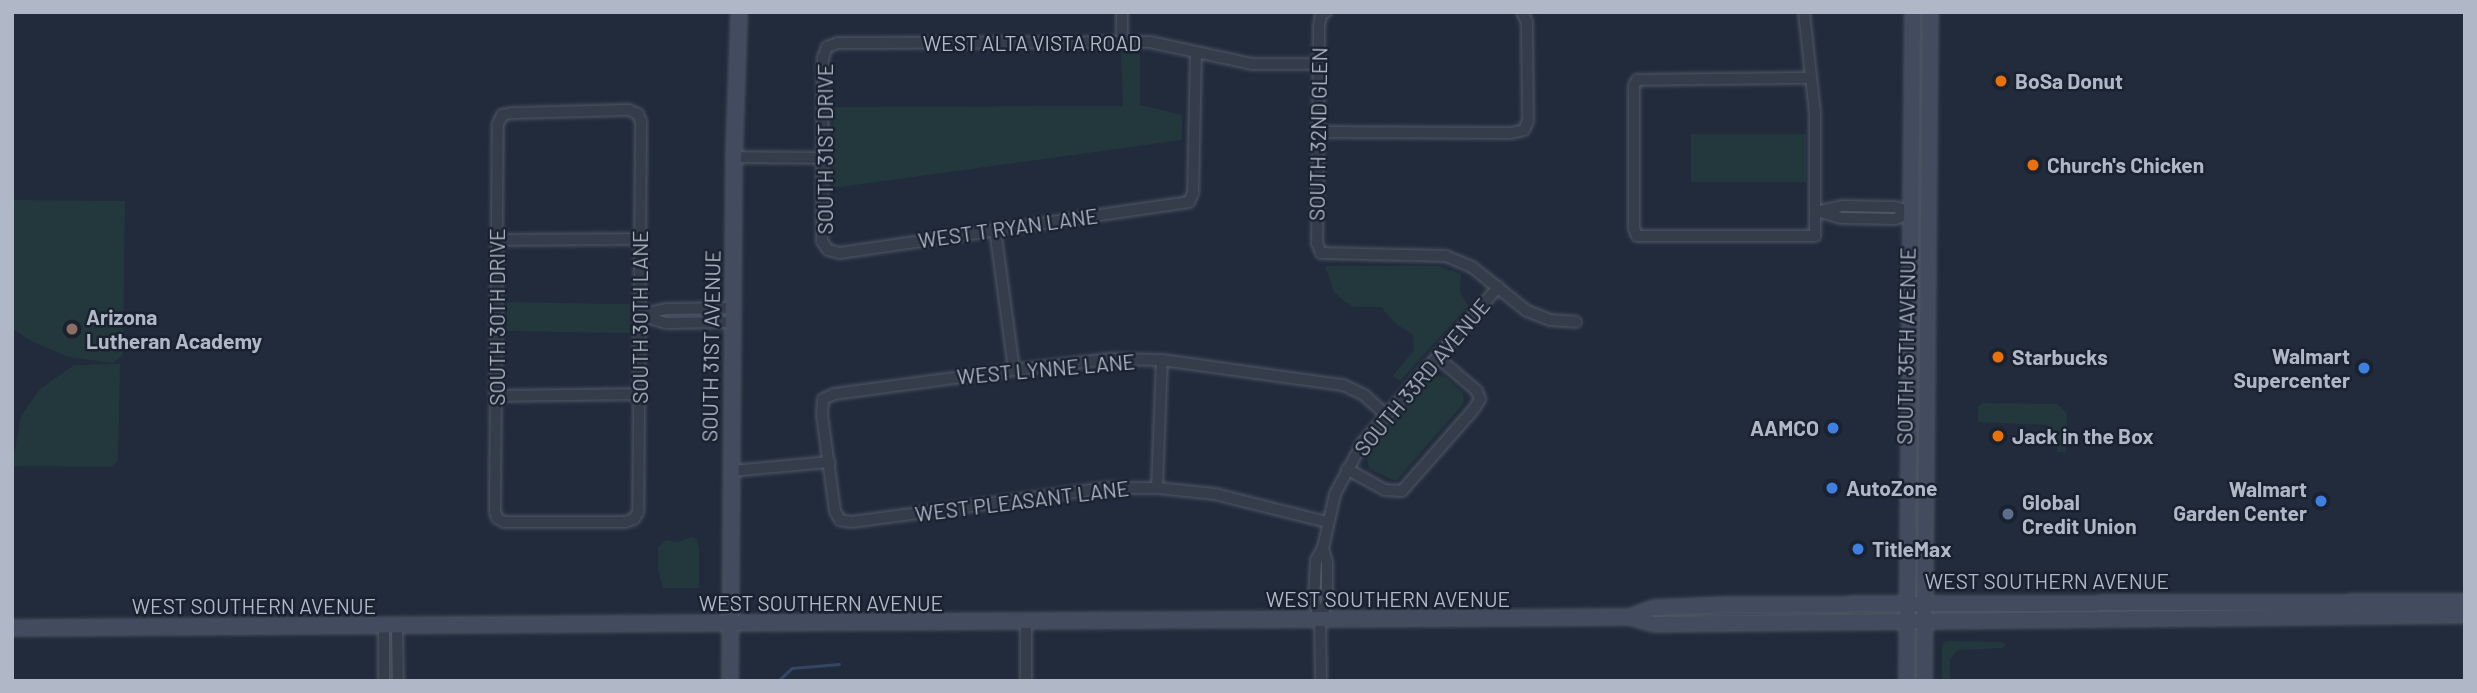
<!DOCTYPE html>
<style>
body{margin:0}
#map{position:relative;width:2477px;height:693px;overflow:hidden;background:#212b3b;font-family:Barlow,sans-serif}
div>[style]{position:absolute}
.green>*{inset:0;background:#23383c;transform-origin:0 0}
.stream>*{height:2.5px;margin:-1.25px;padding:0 1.25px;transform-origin:1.25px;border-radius:1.25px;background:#354663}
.roads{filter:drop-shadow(0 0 2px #505866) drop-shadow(0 0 2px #505866)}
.street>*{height:10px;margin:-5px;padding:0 5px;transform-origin:5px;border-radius:5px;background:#353d4b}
.secondary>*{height:14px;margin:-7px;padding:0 7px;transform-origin:7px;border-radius:7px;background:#434c5e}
.dots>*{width:19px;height:19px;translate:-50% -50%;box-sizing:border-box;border:4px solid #1a2230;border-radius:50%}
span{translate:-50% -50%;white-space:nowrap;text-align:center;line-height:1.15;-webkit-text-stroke:5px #1a2230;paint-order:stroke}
.street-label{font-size:21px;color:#b0b8c7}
.poi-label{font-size:21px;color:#b0b8c7;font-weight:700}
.left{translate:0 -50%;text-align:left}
.right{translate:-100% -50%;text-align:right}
.frame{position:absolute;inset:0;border:14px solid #b0b8c7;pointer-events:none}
</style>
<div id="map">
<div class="green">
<div style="clip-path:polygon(1121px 53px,1140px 54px,1140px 105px,1182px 115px,1182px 140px,833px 188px,833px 107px,1123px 106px)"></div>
<div style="left:1691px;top:134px;width:115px;height:48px"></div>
<div style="clip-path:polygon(12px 200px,125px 201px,123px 355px,113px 363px,68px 357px,29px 340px,12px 328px)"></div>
<div style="clip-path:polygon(1325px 266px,1438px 266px,1461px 274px,1460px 292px,1468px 306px,1400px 381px,1393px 376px,1414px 350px,1413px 335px,1395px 323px,1381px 307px,1354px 307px,1345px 302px,1334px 292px)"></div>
<div style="left:507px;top:302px;width:123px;height:29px;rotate:1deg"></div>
<div style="clip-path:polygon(113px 364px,120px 364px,118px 461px,111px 467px,12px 466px,21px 416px,40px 389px,74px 365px)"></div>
<div style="clip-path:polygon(1438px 376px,1446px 377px,1463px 393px,1464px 403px,1396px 481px,1369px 469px,1366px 454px,1429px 379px)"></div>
<div style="clip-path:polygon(1983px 403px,2057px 404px,2067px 413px,2066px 452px,2057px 452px,2056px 433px,2048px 425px,1978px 422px,1978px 407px)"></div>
<div style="clip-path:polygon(691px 537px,697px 539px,699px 549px,699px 588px,663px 588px,658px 569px,658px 547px,666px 540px,678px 542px)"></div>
<div style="clip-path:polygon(1949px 641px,2001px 642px,2006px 644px,2002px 648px,1958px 650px,1950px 659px,1950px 681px,1942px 681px,1942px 648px,1944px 642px)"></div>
</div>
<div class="stream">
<div style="left:778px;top:681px;width:19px;rotate:-43deg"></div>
<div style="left:792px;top:668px;width:47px;rotate:-4.9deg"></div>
</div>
<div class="roads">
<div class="street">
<div style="left:1326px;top:12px;width:5px;rotate:158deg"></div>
<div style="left:1321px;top:14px;width:12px;rotate:99deg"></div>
<div style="left:1319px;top:26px;width:217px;rotate:90.5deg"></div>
<div style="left:1317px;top:243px;width:11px;rotate:68deg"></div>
<div style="left:1321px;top:253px;width:125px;rotate:1.4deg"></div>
<div style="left:1446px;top:256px;width:28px;rotate:23deg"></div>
<div style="left:1472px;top:267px;width:70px;rotate:38.7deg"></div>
<div style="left:1527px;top:311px;width:25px;rotate:21deg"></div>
<div style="left:1550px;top:320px;width:26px;rotate:4deg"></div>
<div style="left:1804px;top:12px;width:103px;rotate:83.8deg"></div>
<div style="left:1815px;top:114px;width:122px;rotate:90deg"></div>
<div style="left:1815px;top:236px;width:178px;rotate:180deg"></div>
<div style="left:1637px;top:236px;width:9px;rotate:-111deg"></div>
<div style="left:1634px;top:228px;width:142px;rotate:-90deg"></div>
<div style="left:1634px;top:86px;width:7px;rotate:-63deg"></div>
<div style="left:1637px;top:80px;width:173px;rotate:-0.7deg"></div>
<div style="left:1122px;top:42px;width:30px;rotate:-90deg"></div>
<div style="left:1196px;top:53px;width:140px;rotate:91.2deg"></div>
<div style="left:1193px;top:193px;width:10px;rotate:114deg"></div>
<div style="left:1189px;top:202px;width:353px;rotate:171.7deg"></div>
<div style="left:840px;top:253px;width:12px;rotate:-166deg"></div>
<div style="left:828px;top:250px;width:11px;rotate:-124deg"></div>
<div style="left:822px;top:241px;width:183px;rotate:-89.7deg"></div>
<div style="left:823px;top:58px;width:12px;rotate:-70deg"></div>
<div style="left:827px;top:47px;width:12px;rotate:-20deg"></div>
<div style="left:838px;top:43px;width:312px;rotate:-0.2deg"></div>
<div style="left:1150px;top:42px;width:104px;rotate:12.2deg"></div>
<div style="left:1252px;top:64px;width:67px"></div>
<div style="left:629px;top:110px;width:10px;rotate:24deg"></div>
<div style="left:638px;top:114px;width:9px;rotate:69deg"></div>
<div style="left:641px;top:122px;width:390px;rotate:90.4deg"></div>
<div style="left:638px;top:512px;width:8px;rotate:120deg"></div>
<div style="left:634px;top:519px;width:9px;rotate:162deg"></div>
<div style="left:625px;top:522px;width:121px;rotate:180deg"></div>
<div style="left:504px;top:522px;width:8px;rotate:-150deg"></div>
<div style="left:497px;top:518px;width:7px;rotate:-106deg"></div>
<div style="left:495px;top:511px;width:387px;rotate:-89.6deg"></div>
<div style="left:498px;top:124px;width:10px;rotate:-66deg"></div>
<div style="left:502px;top:115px;width:10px;rotate:-11deg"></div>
<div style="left:512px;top:113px;width:117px;rotate:-1.5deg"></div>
<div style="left:1318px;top:132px;width:193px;rotate:0.3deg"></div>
<div style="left:1511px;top:133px;width:13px;rotate:-13deg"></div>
<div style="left:1524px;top:130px;width:10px;rotate:-66deg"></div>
<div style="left:1528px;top:121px;width:99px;rotate:-90.6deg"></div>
<div style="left:1527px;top:22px;width:11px;rotate:-117deg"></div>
<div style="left:734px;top:157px;width:89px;rotate:0.6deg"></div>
<div style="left:1817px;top:211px;width:26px;rotate:16deg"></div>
<div style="left:1842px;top:218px;width:53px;rotate:1.1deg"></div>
<div style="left:1895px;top:219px;width:18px;rotate:-22deg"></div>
<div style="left:1820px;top:211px;width:23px;rotate:-13deg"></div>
<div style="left:1842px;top:206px;width:53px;rotate:1.1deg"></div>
<div style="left:1895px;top:207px;width:18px;rotate:16deg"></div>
<div style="left:995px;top:229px;width:142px;rotate:82.3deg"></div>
<div style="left:498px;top:240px;width:142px;rotate:-0.4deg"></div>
<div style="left:644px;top:314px;width:23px;rotate:-13deg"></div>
<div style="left:666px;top:309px;width:67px;rotate:-0.9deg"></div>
<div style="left:640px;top:315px;width:28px;rotate:17deg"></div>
<div style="left:667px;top:323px;width:66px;rotate:-0.9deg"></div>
<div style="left:496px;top:396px;width:143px;rotate:-0.8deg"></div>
<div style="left:1347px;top:469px;width:43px;rotate:28.9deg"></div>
<div style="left:1385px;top:490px;width:17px;rotate:3deg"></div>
<div style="left:1402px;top:491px;width:109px;rotate:-48.7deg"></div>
<div style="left:1474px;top:409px;width:12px;rotate:-59deg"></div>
<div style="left:1480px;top:399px;width:9px;rotate:-111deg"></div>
<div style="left:1477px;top:391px;width:52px;rotate:-139.6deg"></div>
<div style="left:731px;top:471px;width:99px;rotate:-5.2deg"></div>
<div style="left:1157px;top:488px;width:128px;rotate:-87.8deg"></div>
<div style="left:1327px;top:522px;width:115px;rotate:-166deg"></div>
<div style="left:1215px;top:494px;width:58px;rotate:-174.1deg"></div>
<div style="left:1157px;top:488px;width:51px;rotate:180deg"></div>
<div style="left:1106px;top:488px;width:257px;rotate:172.4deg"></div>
<div style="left:851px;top:522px;width:11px;rotate:-170deg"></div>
<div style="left:840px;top:520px;width:10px;rotate:-119deg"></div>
<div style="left:835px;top:511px;width:97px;rotate:-97.7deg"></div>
<div style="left:822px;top:415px;width:16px;rotate:-86deg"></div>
<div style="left:823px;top:399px;width:12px;rotate:-24deg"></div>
<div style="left:834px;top:394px;width:182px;rotate:-7.6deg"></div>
<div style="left:1014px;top:370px;width:97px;rotate:-6.5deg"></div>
<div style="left:1110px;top:359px;width:52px;rotate:1.1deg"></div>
<div style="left:1162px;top:360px;width:183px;rotate:7.9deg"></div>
<div style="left:1343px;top:385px;width:23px;rotate:25deg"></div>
<div style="left:1364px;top:395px;width:30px;rotate:42deg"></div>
<div style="left:1321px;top:619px;width:20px;rotate:-72deg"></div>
<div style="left:1327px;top:600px;width:37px;rotate:-90deg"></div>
<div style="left:1327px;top:563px;width:16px;rotate:-105deg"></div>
<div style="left:1026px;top:623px;width:58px;rotate:90deg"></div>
<div style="left:397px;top:626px;width:55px;rotate:89deg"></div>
<div style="left:384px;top:681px;width:55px;rotate:-90deg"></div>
<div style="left:1321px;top:681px;width:61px;rotate:-90.9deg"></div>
<div style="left:1320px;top:620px;width:21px;rotate:-107deg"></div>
<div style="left:1314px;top:600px;width:40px;rotate:-87.1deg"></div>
<div style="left:1316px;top:560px;width:14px;rotate:-60deg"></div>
<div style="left:1323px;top:548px;width:55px;rotate:-77.5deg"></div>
<div style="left:1335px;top:494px;width:59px;rotate:-61.7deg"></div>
<div style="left:1363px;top:442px;width:206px;rotate:-48.9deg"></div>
</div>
<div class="secondary">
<div style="left:1630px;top:617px;width:26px;rotate:-21deg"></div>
<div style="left:1654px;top:608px;width:73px;rotate:-2.4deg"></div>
<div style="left:1727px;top:605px;width:738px;rotate:-0.23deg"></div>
<div style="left:12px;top:628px;width:1618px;rotate:-0.39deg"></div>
<div style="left:1630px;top:617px;width:26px;rotate:16deg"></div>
<div style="left:1655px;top:624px;width:810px;rotate:-0.64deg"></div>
<div style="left:730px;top:681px;width:524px;rotate:-89.56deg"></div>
<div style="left:734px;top:157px;width:145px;rotate:-88deg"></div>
<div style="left:1907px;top:681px;width:669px;rotate:-89.49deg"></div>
<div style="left:1924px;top:681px;width:669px;rotate:-89.49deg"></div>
</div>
</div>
<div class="dots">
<div style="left:2001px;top:81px;background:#e8710a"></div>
<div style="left:2033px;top:165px;background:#e8710a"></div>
<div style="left:72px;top:329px;background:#8d6e63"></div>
<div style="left:1998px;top:357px;background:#e8710a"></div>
<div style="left:2364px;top:368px;background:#3f7fe0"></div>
<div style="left:1833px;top:428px;background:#3f7fe0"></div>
<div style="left:1998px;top:436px;background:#e8710a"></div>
<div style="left:1832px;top:488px;background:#3f7fe0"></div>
<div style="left:2321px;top:501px;background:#3f7fe0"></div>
<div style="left:2008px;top:514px;background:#5c6f8a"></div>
<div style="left:1858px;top:549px;background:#3f7fe0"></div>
</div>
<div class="street-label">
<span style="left:1032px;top:43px">WEST ALTA VISTA ROAD</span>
<span style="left:1318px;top:134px;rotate:-89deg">SOUTH 32ND GLEN</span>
<span style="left:825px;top:149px;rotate:-90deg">SOUTH 31ST DRIVE</span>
<span style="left:1008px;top:228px;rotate:-8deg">WEST T RYAN LANE</span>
<span style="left:497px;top:317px;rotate:-90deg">SOUTH 30TH DRIVE</span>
<span style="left:640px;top:317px;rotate:-90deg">SOUTH 30TH LANE</span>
<span style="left:711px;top:346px;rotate:-89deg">SOUTH 31ST AVENUE</span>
<span style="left:1906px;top:346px;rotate:-89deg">SOUTH 35TH AVENUE</span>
<span style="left:1046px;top:369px;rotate:-5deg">WEST LYNNE LANE</span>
<span style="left:1422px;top:377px;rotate:-50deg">SOUTH 33RD AVENUE</span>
<span style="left:1022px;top:501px;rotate:-7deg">WEST PLEASANT LANE</span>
<span style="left:2047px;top:581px">WEST SOUTHERN AVENUE</span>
<span style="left:1388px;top:599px">WEST SOUTHERN AVENUE</span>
<span style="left:821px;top:603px">WEST SOUTHERN AVENUE</span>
<span style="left:254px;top:606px">WEST SOUTHERN AVENUE</span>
</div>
<div class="poi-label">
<span class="left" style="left:2015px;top:81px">BoSa Donut</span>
<span class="left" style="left:2047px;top:165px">Church's Chicken</span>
<span class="left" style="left:86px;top:329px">Arizona<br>Lutheran Academy</span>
<span class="right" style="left:2350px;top:368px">Walmart<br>Supercenter</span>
<span class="left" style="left:2012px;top:357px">Starbucks</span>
<span class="right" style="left:1819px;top:428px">AAMCO</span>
<span class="left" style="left:2012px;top:436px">Jack in the Box</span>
<span class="left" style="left:1846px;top:488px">AutoZone</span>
<span class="right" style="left:2307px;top:501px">Walmart<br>Garden Center</span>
<span class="left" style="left:2022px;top:514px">Global<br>Credit Union</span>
<span class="left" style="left:1872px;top:549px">TitleMax</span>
</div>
<div class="frame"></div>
</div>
